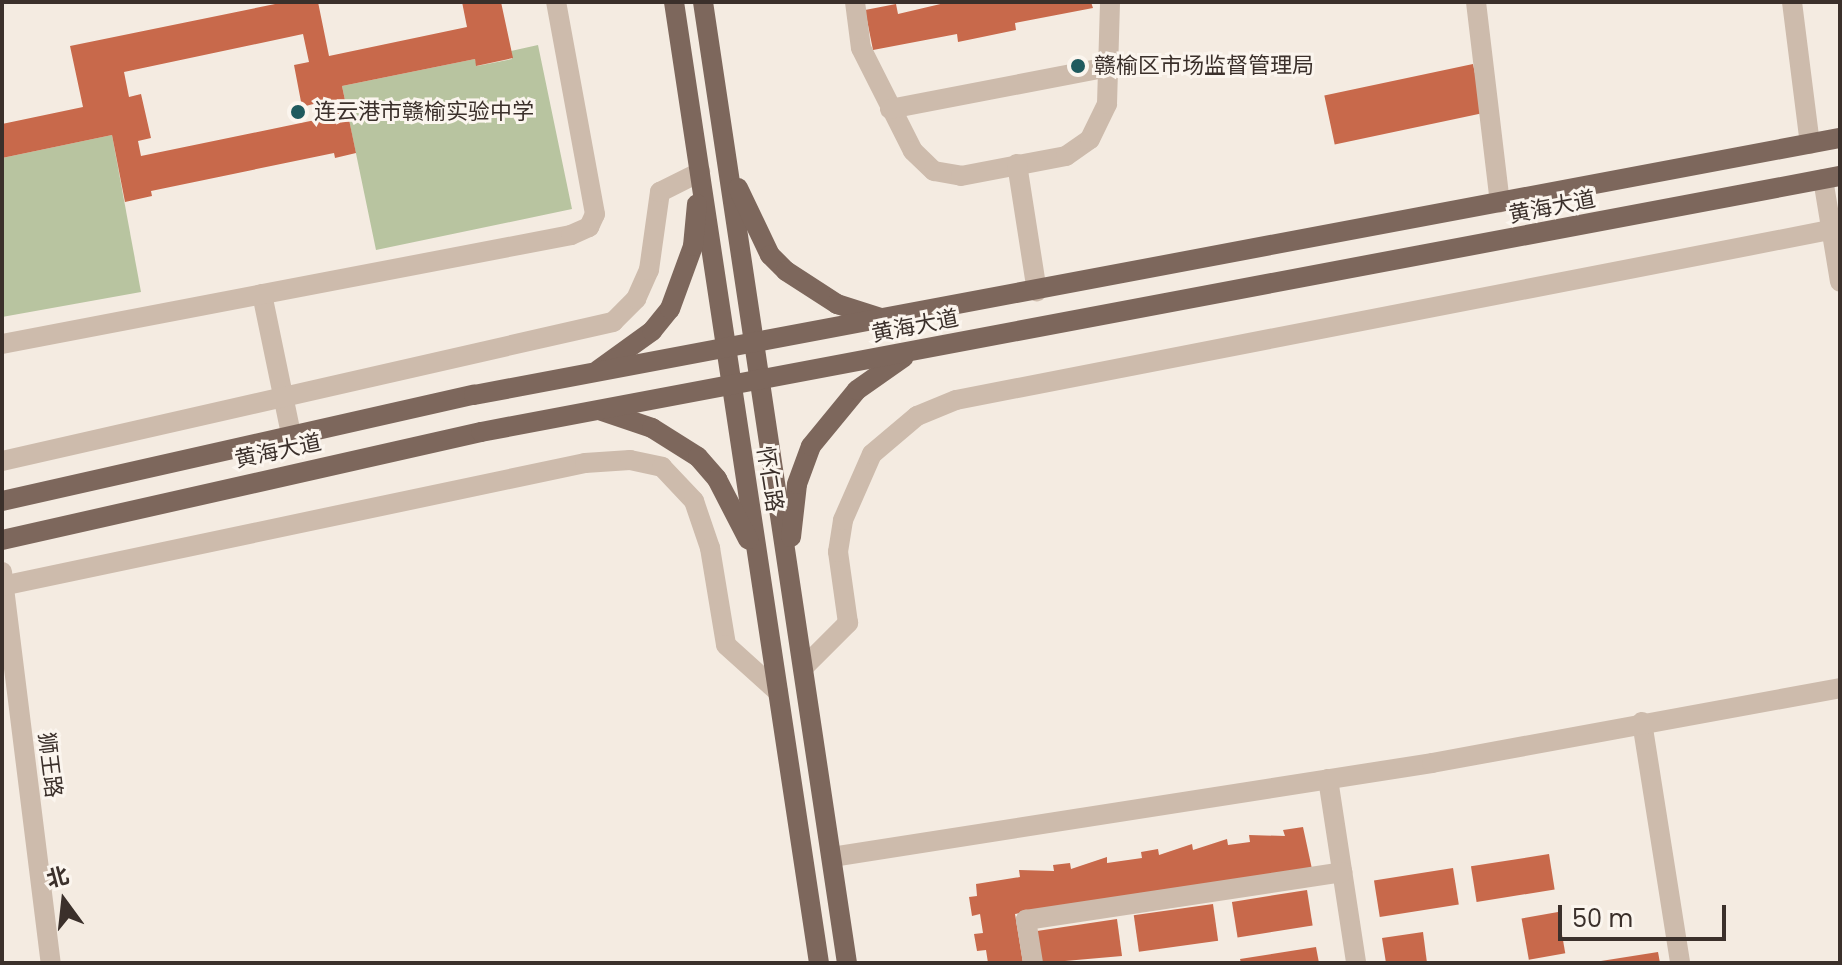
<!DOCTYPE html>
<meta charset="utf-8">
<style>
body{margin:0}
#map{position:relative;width:1842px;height:965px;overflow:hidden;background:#f4ebe1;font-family:Poppins,"Noto Sans SC",sans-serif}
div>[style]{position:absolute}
.green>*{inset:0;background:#b8c4a0}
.building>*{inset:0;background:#c8694b;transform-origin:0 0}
.minor>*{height:20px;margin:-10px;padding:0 10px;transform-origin:10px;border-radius:10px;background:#cdbbac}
.major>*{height:20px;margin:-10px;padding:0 10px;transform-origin:10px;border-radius:10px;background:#7d675c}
.dots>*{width:22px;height:22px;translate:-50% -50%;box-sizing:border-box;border:4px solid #fbf5ee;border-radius:50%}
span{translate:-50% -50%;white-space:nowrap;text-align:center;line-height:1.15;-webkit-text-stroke:6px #fbf5ee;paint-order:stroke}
.poi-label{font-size:22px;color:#3b302b}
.left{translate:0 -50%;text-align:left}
.street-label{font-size:22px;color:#3b302b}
.frame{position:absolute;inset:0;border:4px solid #3b302b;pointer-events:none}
.north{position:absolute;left:24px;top:861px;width:80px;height:80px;-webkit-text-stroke:6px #fbf5ee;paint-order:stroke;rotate:345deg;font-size:22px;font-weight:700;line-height:32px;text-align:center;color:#3b302b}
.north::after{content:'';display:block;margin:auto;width:28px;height:36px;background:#3b302b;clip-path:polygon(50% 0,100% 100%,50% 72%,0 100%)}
.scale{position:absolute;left:1558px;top:905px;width:168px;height:36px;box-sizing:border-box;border:4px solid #3b302b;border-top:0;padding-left:10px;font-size:24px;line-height:28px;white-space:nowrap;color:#3b302b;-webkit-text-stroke:6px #fbf5ee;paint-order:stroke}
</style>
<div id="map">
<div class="green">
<div style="clip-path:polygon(538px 45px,572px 209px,376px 250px,342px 86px,475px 59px,477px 66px,512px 59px,511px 51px)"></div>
<div style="clip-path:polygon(112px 135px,141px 292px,2px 317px,2px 158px)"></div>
</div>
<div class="building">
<div style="clip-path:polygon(evenodd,285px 2px,318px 2px,329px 56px,467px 27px,462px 2px,501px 2px,513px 58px,476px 66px,475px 59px,342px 86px,356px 153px,335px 158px,334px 153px,151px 191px,152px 196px,125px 202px,112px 135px,2px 158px,2px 124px,83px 107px,70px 46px,285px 2px,303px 34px,309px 62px,294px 65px,302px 107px,317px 103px,320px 119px,141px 156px,138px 141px,151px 138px,141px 94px,129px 97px,124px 72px,303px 34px)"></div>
<div style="clip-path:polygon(949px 2px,1091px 2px,1093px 8px,1015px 23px,1016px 30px,958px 42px,957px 34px,873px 50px,865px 10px,896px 4px,898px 14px)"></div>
<div style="left:1473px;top:64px;width:50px;height:152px;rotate:78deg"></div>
<div style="clip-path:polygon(1303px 827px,1312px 869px,1015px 914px,1023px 963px,988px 963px,986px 950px,977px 951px,974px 934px,983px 933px,980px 914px,972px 916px,969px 897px,977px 896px,976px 884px,1020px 877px,1019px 870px,1054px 871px,1053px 865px,1070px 863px,1071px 869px,1107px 857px,1107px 863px,1142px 858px,1141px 852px,1158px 849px,1159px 855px,1192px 844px,1193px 850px,1227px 839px,1228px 845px,1250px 842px,1249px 835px,1285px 836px,1283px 830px)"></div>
<div style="left:1549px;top:854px;width:36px;height:79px;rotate:81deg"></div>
<div style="left:1453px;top:868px;width:37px;height:80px;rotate:81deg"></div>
<div style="left:1307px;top:890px;width:36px;height:76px;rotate:81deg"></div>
<div style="left:1213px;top:904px;width:37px;height:80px;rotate:82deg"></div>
<div style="left:1558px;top:912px;width:42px;height:37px;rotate:80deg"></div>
<div style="clip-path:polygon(1117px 919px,1122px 956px,1042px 963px,1037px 931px)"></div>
<div style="clip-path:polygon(1423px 932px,1427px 963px,1386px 963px,1382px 938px)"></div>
<div style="clip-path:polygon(1316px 947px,1319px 963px,1241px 963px,1240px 959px)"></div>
<div style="clip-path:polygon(1658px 952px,1660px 963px,1602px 963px,1601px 961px)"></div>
</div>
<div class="minor">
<div style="left:855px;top:2px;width:46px;rotate:82.6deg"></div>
<div style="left:861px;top:48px;width:115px;rotate:63.2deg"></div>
<div style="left:913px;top:151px;width:29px;rotate:44deg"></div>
<div style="left:934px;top:171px;width:27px;rotate:10deg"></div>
<div style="left:961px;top:176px;width:107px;rotate:-10.8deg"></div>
<div style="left:1066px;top:156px;width:29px;rotate:-35deg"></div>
<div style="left:1090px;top:139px;width:39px;rotate:-64deg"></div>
<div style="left:1107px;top:104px;width:102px;rotate:-88.3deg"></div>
<div style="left:1476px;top:2px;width:202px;rotate:83.2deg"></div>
<div style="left:1792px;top:2px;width:143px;rotate:82.8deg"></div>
<div style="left:890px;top:109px;width:223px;rotate:-10.9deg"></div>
<div style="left:1017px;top:164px;width:129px;rotate:81.1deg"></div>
<div style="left:1823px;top:179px;width:104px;rotate:80.6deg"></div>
<div style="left:262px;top:294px;width:143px;rotate:78.3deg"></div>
<div style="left:2px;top:344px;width:579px;rotate:-10.84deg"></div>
<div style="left:571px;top:235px;width:20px;rotate:-24deg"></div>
<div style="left:589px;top:227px;width:14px;rotate:-65deg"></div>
<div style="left:595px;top:214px;width:216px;rotate:-100.4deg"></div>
<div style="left:2px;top:461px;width:627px;rotate:-12.82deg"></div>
<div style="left:613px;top:322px;width:33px;rotate:-45deg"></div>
<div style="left:636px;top:299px;width:32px;rotate:-66deg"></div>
<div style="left:649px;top:270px;width:79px;rotate:-82deg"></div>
<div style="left:660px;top:192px;width:45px;rotate:-26.6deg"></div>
<div style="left:2px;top:572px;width:394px;rotate:82.9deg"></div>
<div style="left:2px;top:586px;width:596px;rotate:-11.91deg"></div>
<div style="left:585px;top:463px;width:45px;rotate:-3.8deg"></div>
<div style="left:630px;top:460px;width:33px;rotate:12deg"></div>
<div style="left:662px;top:467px;width:47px;rotate:46.7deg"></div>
<div style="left:694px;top:501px;width:50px;rotate:71.2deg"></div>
<div style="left:710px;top:548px;width:98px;rotate:80.6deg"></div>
<div style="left:726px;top:645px;width:70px;rotate:42.1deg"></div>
<div style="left:803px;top:668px;width:64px;rotate:-45deg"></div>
<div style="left:848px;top:623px;width:72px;rotate:-98deg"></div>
<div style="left:838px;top:552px;width:32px;rotate:-81deg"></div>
<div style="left:843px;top:520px;width:72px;rotate:-66.3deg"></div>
<div style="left:872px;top:454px;width:59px;rotate:-40.2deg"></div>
<div style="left:917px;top:416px;width:42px;rotate:-22.3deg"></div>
<div style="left:956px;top:400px;width:901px;rotate:-11.01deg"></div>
<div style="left:1642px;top:722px;width:244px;rotate:81deg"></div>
<div style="left:1328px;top:779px;width:186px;rotate:81.3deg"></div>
<div style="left:832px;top:857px;width:607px;rotate:-8.9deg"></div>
<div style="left:1432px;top:763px;width:415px;rotate:-10.4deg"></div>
<div style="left:1033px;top:963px;width:44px;rotate:-99.2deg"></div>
<div style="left:1026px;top:920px;width:320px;rotate:-8.6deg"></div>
</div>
<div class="major">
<div style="left:674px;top:2px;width:972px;rotate:81.42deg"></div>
<div style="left:703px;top:2px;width:972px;rotate:81.48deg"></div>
<div style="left:738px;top:188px;width:74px;rotate:64.5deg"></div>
<div style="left:770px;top:255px;width:23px;rotate:45deg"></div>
<div style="left:786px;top:271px;width:61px;rotate:32.9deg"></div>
<div style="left:837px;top:304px;width:46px;rotate:17.7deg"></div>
<div style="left:598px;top:370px;width:67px;rotate:-35.8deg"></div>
<div style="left:652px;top:331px;width:28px;rotate:-51deg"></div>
<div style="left:670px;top:309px;width:67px;rotate:-69.9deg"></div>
<div style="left:693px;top:246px;width:42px;rotate:-84.6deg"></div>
<div style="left:602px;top:411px;width:53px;rotate:18.8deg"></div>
<div style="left:652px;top:428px;width:54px;rotate:32.2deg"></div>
<div style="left:698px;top:457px;width:29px;rotate:49deg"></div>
<div style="left:717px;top:479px;width:68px;rotate:62.7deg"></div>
<div style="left:2px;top:501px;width:484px;rotate:-12.7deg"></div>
<div style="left:474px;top:395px;width:1390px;rotate:-10.66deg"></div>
<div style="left:791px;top:537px;width:53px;rotate:-83.5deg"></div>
<div style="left:797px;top:484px;width:40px;rotate:-69.8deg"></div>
<div style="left:811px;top:446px;width:72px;rotate:-50.6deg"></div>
<div style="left:857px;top:390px;width:57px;rotate:-35.1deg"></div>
<div style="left:2px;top:540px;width:491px;rotate:-12.7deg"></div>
<div style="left:481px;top:432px;width:1383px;rotate:-10.67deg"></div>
</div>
<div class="dots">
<div style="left:1078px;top:66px;background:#1f5a5e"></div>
<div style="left:298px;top:112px;background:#1f5a5e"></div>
</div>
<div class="poi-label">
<span class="left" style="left:1094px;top:66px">赣榆区市场监督管理局</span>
<span class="left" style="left:314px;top:112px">连云港市赣榆实验中学</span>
</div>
<div class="street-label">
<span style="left:1552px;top:207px;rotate:-11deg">黄海大道</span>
<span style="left:915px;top:326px;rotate:-11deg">黄海大道</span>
<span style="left:278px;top:451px;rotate:-12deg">黄海大道</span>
<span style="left:770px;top:479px;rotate:81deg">怀仁路</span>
<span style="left:50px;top:765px;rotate:83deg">狮王路</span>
</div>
<div class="frame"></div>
<div class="north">北</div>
<div class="scale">50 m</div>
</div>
